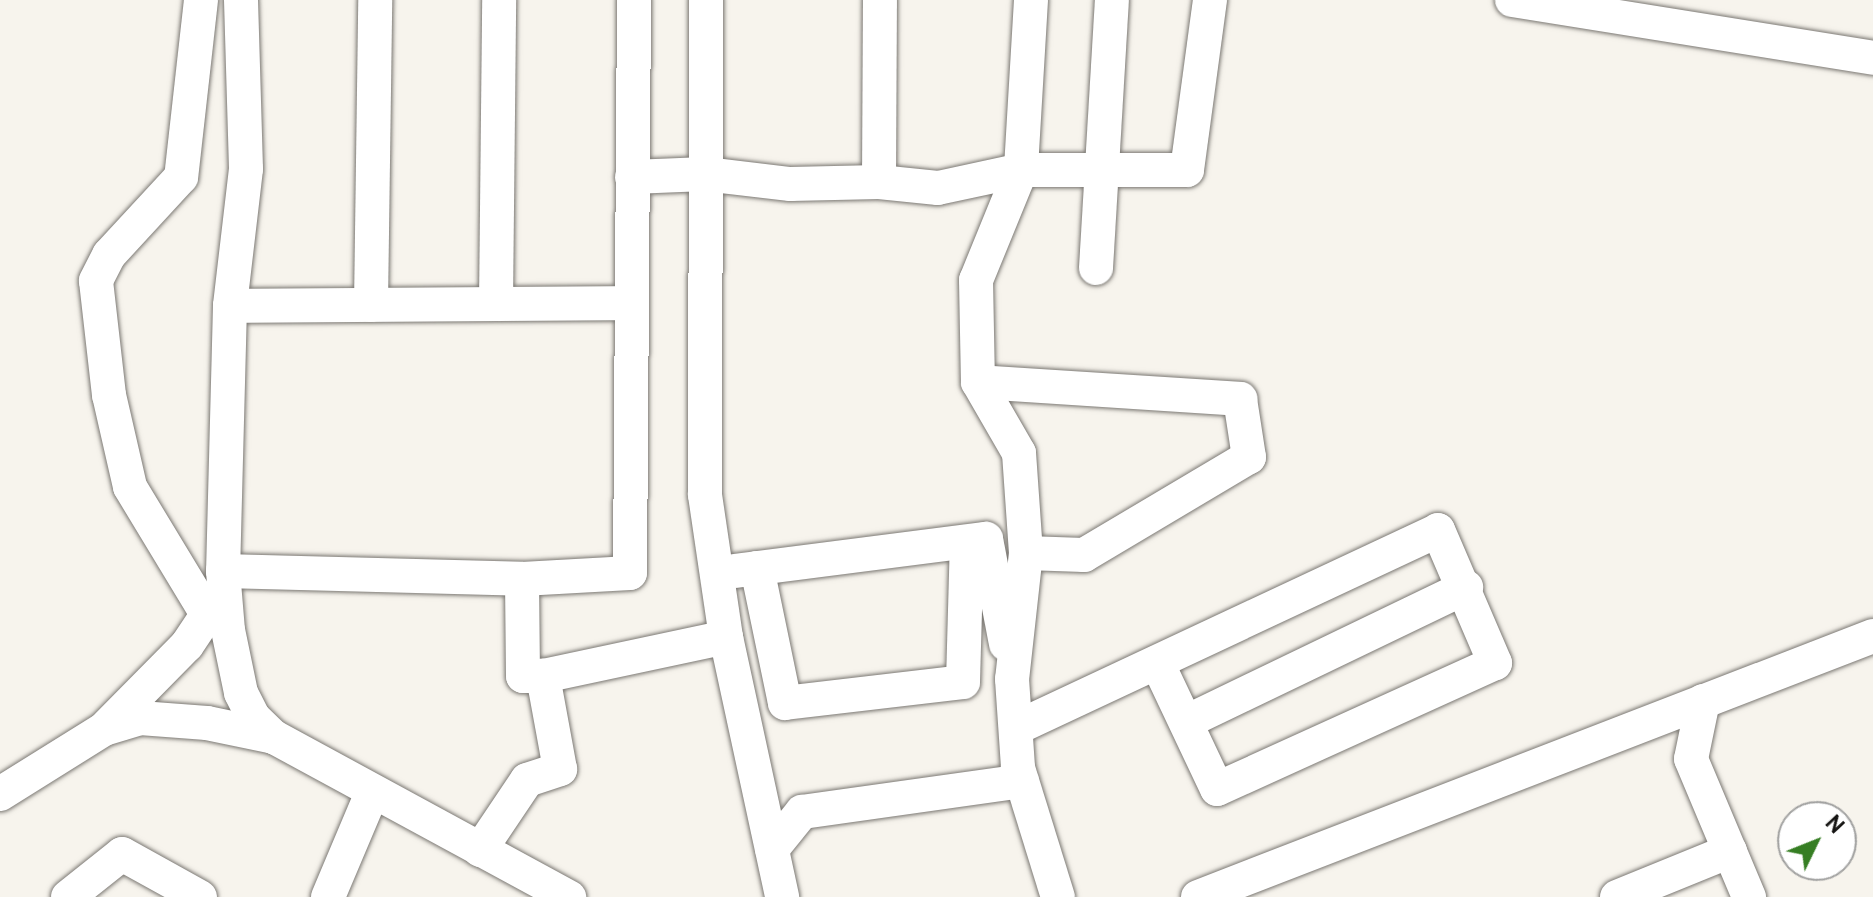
<!DOCTYPE html>
<style>
body{margin:0}
#map{position:relative;width:1873px;height:897px;overflow:hidden;background:#f7f4ed;font-family:Overpass,sans-serif}
div>[style]{position:absolute}
.roads{filter:drop-shadow(0 0 2px #7b7873) drop-shadow(0 0 2px #7b7873)}
.minor>*{height:34px;margin:-17px;padding:0 17px;transform-origin:17px;border-radius:17px;background:#fff}
span{translate:-50% -50%;white-space:nowrap;text-align:center;line-height:1.15;-webkit-text-stroke:8px #fff;paint-order:stroke}
.north{position:absolute;left:1777px;top:801px;width:80px;height:80px;box-sizing:border-box;background:#fff;border:2px solid #a1a1a0;border-radius:50%;rotate:47deg;font-size:22px;font-weight:700;line-height:32px;text-align:center;color:#151412}
.north::after{content:'';display:block;margin:auto;width:28px;height:36px;background:#367e23;clip-path:polygon(50% 0,100% 100%,50% 72%,0 100%)}
</style>
<div id="map">
<div class="roads">
<div class="minor">
<div style="left:201px;top:0;width:178px;rotate:96.4deg"></div>
<div style="left:181px;top:177px;width:106px;rotate:132.7deg"></div>
<div style="left:109px;top:255px;width:29px;rotate:117deg"></div>
<div style="left:96px;top:281px;width:115px;rotate:83.5deg"></div>
<div style="left:109px;top:395px;width:94px;rotate:77.1deg"></div>
<div style="left:130px;top:487px;width:149px;rotate:58.8deg"></div>
<div style="left:241px;top:0;width:169px;rotate:88.3deg"></div>
<div style="left:246px;top:169px;width:138px;rotate:96.7deg"></div>
<div style="left:230px;top:306px;width:265px;rotate:91.5deg"></div>
<div style="left:223px;top:571px;width:59px;rotate:85.2deg"></div>
<div style="left:228px;top:630px;width:64px;rotate:78.3deg"></div>
<div style="left:241px;top:693px;width:28px;rotate:63deg"></div>
<div style="left:254px;top:718px;width:28px;rotate:44deg"></div>
<div style="left:274px;top:737px;width:336px;rotate:28.5deg"></div>
<div style="left:706px;top:0;width:495px;rotate:90.1deg"></div>
<div style="left:705px;top:495px;width:144px;rotate:81.6deg"></div>
<div style="left:726px;top:637px;width:266px;rotate:77.8deg"></div>
<div style="left:1031px;top:0;width:170px;rotate:93.4deg"></div>
<div style="left:1021px;top:170px;width:119px;rotate:112.2deg"></div>
<div style="left:976px;top:280px;width:102px;rotate:88.9deg"></div>
<div style="left:978px;top:382px;width:82px;rotate:60deg"></div>
<div style="left:1019px;top:453px;width:100px;rotate:86deg"></div>
<div style="left:1026px;top:553px;width:127px;rotate:96.3deg"></div>
<div style="left:1012px;top:679px;width:89px;rotate:86.1deg"></div>
<div style="left:1018px;top:768px;width:135px;rotate:72.8deg"></div>
<div style="left:1512px;top:0;width:366px;rotate:9.1deg"></div>
<div style="left:632px;top:177px;width:73px;rotate:-2.4deg"></div>
<div style="left:705px;top:174px;width:86px;rotate:6.7deg"></div>
<div style="left:790px;top:184px;width:89px;rotate:-1.3deg"></div>
<div style="left:879px;top:182px;width:59px;rotate:5.8deg"></div>
<div style="left:938px;top:188px;width:85px;rotate:-12.2deg"></div>
<div style="left:1021px;top:170px;width:166px"></div>
<div style="left:1187px;top:170px;width:172px;rotate:-82.3deg"></div>
<div style="left:879px;top:182px;width:182px;rotate:-89.7deg"></div>
<div style="left:1096px;top:268px;width:268px;rotate:-86.6deg"></div>
<div style="left:496px;top:304px;width:304px;rotate:-89.4deg"></div>
<div style="left:371px;top:305px;width:305px;rotate:-89.2deg"></div>
<div style="left:230px;top:306px;width:399px;rotate:-0.4deg"></div>
<div style="left:978px;top:382px;width:263px;rotate:3.7deg"></div>
<div style="left:1240px;top:399px;width:59px;rotate:81.2deg"></div>
<div style="left:1249px;top:457px;width:192px;rotate:149.3deg"></div>
<div style="left:1084px;top:555px;width:58px;rotate:-178deg"></div>
<div style="left:757px;top:568px;width:138px;rotate:78.3deg"></div>
<div style="left:785px;top:703px;width:179px;rotate:-6.7deg"></div>
<div style="left:963px;top:682px;width:140px;rotate:-88.4deg"></div>
<div style="left:223px;top:571px;width:299px;rotate:1.5deg"></div>
<div style="left:522px;top:579px;width:108px;rotate:-3.2deg"></div>
<div style="left:630px;top:573px;width:573px;rotate:-89.6deg"></div>
<div style="left:735px;top:571px;width:253px;rotate:-7.3deg"></div>
<div style="left:986px;top:539px;width:107px;rotate:79.2deg"></div>
<div style="left:543px;top:676px;width:187px;rotate:-12deg"></div>
<div style="left:1703px;top:701px;width:59px;rotate:101.7deg"></div>
<div style="left:1691px;top:759px;width:150px;rotate:67.2deg"></div>
<div style="left:1186px;top:722px;width:311px;rotate:-25.7deg"></div>
<div style="left:107px;top:726px;width:114px;rotate:-45.4deg"></div>
<div style="left:187px;top:645px;width:58px;rotate:-56.3deg"></div>
<div style="left:1016px;top:728px;width:466px;rotate:-25.1deg"></div>
<div style="left:1438px;top:530px;width:145px;rotate:66.8deg"></div>
<div style="left:1495px;top:663px;width:305px;rotate:155.6deg"></div>
<div style="left:1217px;top:789px;width:140px;rotate:-115.3deg"></div>
<div style="left:0;top:794px;width:123px;rotate:-32deg"></div>
<div style="left:104px;top:729px;width:38px;rotate:-17deg"></div>
<div style="left:140px;top:718px;width:67px;rotate:4.3deg"></div>
<div style="left:207px;top:723px;width:68px;rotate:11.8deg"></div>
<div style="left:772px;top:849px;width:48px;rotate:-51deg"></div>
<div style="left:802px;top:812px;width:222px;rotate:-8deg"></div>
<div style="left:480px;top:850px;width:84px;rotate:-56.1deg"></div>
<div style="left:527px;top:780px;width:35px;rotate:-18deg"></div>
<div style="left:560px;top:769px;width:95px;rotate:-100.4deg"></div>
<div style="left:543px;top:676px;width:20px;rotate:180deg"></div>
<div style="left:523px;top:676px;width:97px;rotate:-90.6deg"></div>
<div style="left:68px;top:897px;width:69px;rotate:-38.5deg"></div>
<div style="left:122px;top:854px;width:89px;rotate:28.9deg"></div>
<div style="left:328px;top:897px;width:113px;rotate:-67.1deg"></div>
<div style="left:1198px;top:897px;width:724px;rotate:-21.14deg"></div>
<div style="left:1617px;top:897px;width:122px;rotate:-22.2deg"></div>
</div>
</div>
<div class="north">N</div>
</div>
